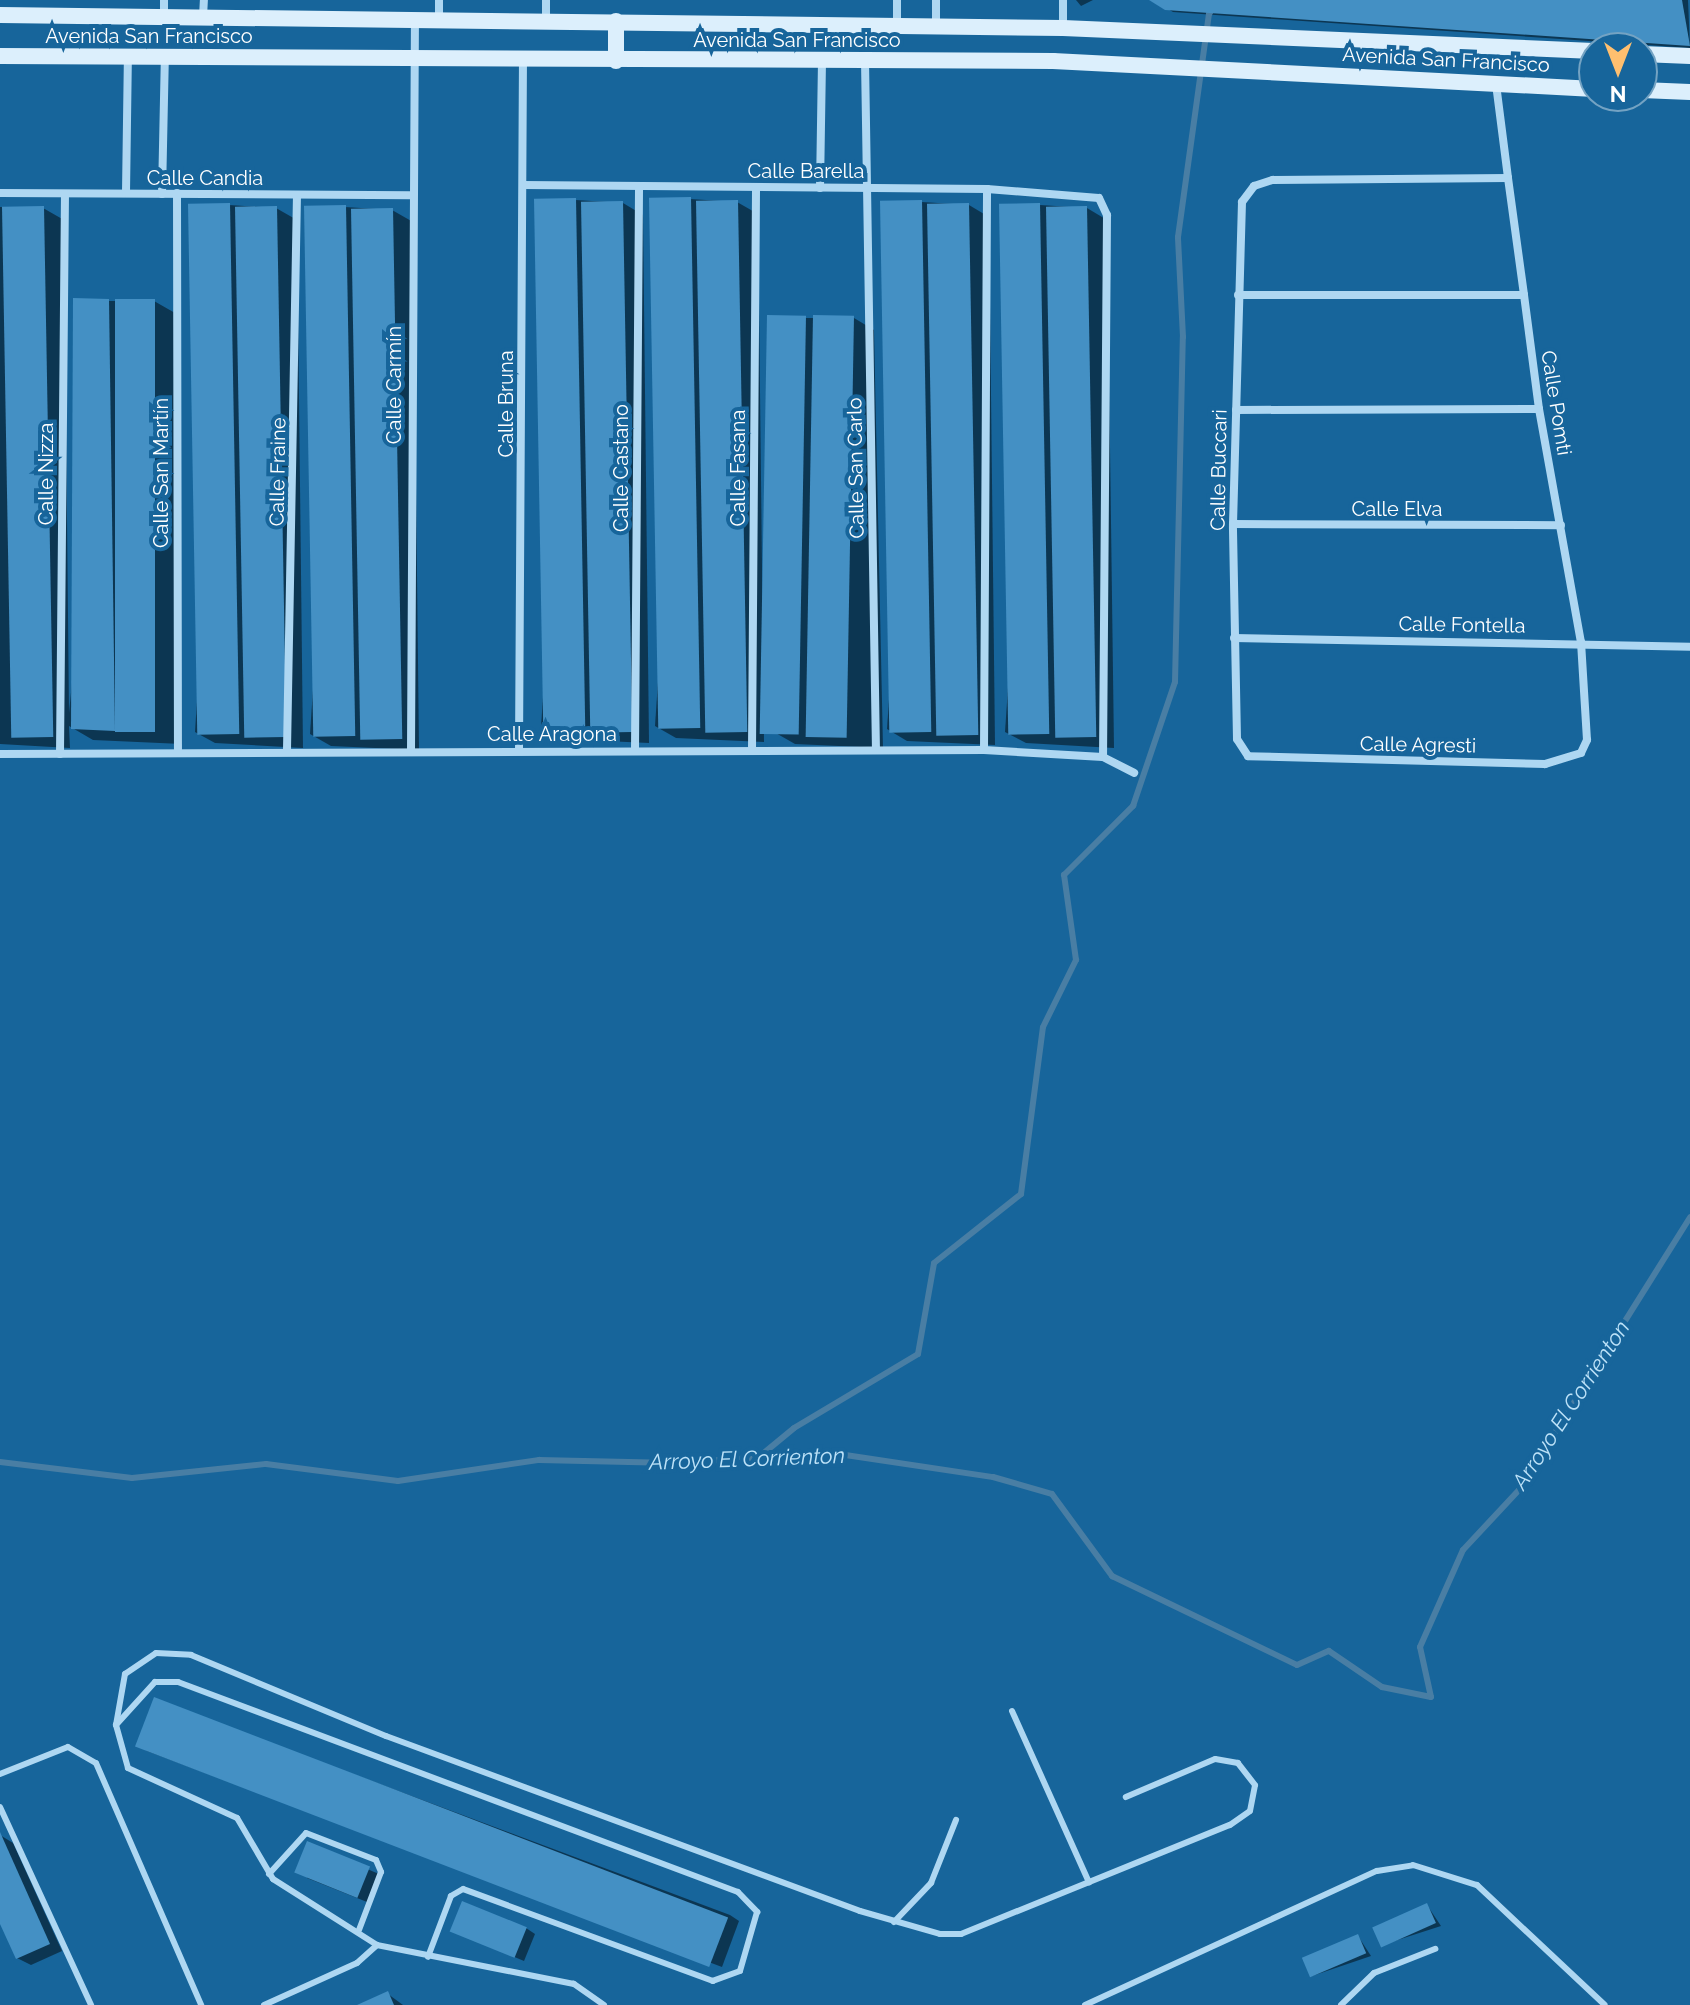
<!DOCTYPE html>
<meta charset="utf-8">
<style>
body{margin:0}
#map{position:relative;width:1690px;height:2005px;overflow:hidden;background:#17659b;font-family:Raleway,sans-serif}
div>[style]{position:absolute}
.shadow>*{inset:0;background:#0007}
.stream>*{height:6px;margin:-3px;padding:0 3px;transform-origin:3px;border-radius:3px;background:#497ea4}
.building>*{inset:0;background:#4490c4;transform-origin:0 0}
.lane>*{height:6px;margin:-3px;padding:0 3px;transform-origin:3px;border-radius:3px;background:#aed7f2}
.street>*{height:8px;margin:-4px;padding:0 4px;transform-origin:4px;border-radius:4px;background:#aed7f2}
.secondary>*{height:16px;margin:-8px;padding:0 8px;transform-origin:8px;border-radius:8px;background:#dceffc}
span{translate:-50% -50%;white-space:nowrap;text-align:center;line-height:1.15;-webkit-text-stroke:8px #17659b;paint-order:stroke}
.street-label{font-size:20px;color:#fff}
.water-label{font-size:22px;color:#bde2f8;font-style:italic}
.north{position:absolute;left:1578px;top:32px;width:80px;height:80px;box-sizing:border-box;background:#17659b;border:2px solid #74a3c3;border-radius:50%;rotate:180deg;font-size:22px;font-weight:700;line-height:32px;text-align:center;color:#fff}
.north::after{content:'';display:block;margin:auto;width:28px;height:36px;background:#ffbf6f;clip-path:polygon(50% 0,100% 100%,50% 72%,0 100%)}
</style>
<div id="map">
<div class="shadow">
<div style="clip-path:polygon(1076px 0,1093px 0,1081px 6px)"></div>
<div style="clip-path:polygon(1153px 0,1688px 0,1690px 48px,1173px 12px)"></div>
<div style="clip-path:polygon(690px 199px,737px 202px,758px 214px,764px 742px,676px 738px,655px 726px)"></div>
<div style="clip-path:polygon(576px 200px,623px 203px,643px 215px,649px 743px,561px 739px,541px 727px)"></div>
<div style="clip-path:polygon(922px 202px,969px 205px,989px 217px,995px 745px,907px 741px,887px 729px)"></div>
<div style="clip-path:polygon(229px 205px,276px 208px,297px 220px,303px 748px,215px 743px,195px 732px)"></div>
<div style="clip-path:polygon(1040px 205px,1087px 208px,1107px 220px,1114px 748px,1026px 743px,1005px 732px)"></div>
<div style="clip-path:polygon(0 207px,43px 208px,64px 220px,69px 713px,109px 301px,154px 301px,175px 313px,182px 744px,93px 740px,69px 726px,70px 748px,0 744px)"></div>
<div style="clip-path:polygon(345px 207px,392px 210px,413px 222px,419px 750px,331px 746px,310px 734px)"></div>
<div style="clip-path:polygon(805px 318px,854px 318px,874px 330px,883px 748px,795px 744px,774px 732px)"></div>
<div style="clip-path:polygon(155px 1700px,730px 1915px,739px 1921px,722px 1967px,147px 1751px,138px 1745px)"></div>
<div style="clip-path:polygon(0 1835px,13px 1843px,62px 1951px,31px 1965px,17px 1958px,0 1919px)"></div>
<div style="clip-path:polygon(308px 1844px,379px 1874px,367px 1902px,307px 1878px)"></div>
<div style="clip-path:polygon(1427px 1905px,1441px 1926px,1382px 1945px)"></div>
<div style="clip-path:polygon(526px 1928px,535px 1934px,524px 1961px,452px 1931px)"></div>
<div style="clip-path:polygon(1358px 1936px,1371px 1956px,1312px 1976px)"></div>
<div style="clip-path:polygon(388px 1994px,403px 2005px,360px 2005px)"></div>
</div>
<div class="stream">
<div style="left:759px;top:1457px;width:45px;rotate:-39.6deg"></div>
<div style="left:794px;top:1428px;width:144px;rotate:-30.8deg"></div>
<div style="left:918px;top:1354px;width:92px;rotate:-80deg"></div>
<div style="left:934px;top:1263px;width:111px;rotate:-38.4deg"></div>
<div style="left:1021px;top:1194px;width:168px;rotate:-82.5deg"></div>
<div style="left:1043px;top:1027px;width:75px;rotate:-63.8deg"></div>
<div style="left:1076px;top:960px;width:86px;rotate:-98deg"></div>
<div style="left:1064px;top:875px;width:98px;rotate:-45deg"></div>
<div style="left:1133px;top:806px;width:131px;rotate:-71.3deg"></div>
<div style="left:1175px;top:682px;width:345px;rotate:-88.7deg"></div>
<div style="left:1183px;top:337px;width:100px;rotate:-92.9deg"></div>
<div style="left:1178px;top:237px;width:225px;rotate:-82.1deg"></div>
<div style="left:1209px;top:14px;width:17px;rotate:-57deg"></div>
<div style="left:0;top:1462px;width:133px;rotate:6.9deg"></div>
<div style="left:132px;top:1478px;width:135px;rotate:-6deg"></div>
<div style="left:266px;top:1464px;width:133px;rotate:7.3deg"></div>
<div style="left:398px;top:1481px;width:143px;rotate:-8.5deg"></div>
<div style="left:539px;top:1460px;width:135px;rotate:1.3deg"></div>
<div style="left:674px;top:1463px;width:158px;rotate:-3.6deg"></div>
<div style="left:832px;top:1453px;width:163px;rotate:8.5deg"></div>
<div style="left:993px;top:1477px;width:61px;rotate:16.1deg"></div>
<div style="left:1052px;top:1494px;width:102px;rotate:53.8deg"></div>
<div style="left:1112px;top:1576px;width:205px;rotate:25.7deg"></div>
<div style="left:1297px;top:1665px;width:35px;rotate:-24deg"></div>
<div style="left:1329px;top:1651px;width:64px;rotate:34.2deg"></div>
<div style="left:1382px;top:1687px;width:50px;rotate:11.5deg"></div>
<div style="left:1431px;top:1697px;width:51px;rotate:-102.4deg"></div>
<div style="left:1420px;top:1647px;width:106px;rotate:-66.1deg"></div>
<div style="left:1463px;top:1550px;width:82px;rotate:-47deg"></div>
<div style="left:1519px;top:1490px;width:322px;rotate:-57.9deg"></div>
</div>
<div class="building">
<div style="clip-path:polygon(1149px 0,1682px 0,1690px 46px,1165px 10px)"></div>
<div style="left:691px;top:197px;width:531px;height:42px;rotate:89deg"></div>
<div style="left:576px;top:198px;width:531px;height:42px;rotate:89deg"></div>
<div style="left:738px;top:200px;width:532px;height:42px;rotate:89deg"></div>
<div style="left:922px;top:200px;width:532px;height:42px;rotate:89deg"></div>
<div style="left:623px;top:201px;width:531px;height:42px;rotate:89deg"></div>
<div style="left:230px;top:203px;width:531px;height:42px;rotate:89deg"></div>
<div style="left:969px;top:203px;width:532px;height:42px;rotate:89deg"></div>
<div style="left:1040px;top:203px;width:531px;height:41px;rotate:89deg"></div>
<div style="left:346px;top:205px;width:531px;height:42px;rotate:89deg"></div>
<div style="left:44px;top:206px;width:531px;height:42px;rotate:89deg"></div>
<div style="left:277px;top:206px;width:531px;height:42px;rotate:89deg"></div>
<div style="left:1087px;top:206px;width:531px;height:41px;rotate:89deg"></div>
<div style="left:393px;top:208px;width:531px;height:42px;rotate:89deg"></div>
<div style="clip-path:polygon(73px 298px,109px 299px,115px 731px,71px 729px)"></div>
<div style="left:115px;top:299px;width:40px;height:433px"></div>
<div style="left:767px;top:315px;width:39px;height:419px;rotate:1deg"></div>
<div style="left:813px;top:315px;width:41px;height:422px;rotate:1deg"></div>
<div style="left:154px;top:1697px;width:615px;height:53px;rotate:21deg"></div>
<div style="clip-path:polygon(0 1832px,50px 1944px,16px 1959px,0 1924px)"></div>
<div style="left:307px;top:1841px;width:68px;height:34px;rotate:22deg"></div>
<div style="left:462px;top:1901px;width:70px;height:33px;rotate:22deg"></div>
<div style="left:1427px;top:1903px;width:22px;height:60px;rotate:66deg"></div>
<div style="left:1358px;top:1934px;width:21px;height:61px;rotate:67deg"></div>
<div style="clip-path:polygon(388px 1991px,394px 2005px,357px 2005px)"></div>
</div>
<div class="lane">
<div style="left:1012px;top:1711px;width:188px;rotate:65.8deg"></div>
<div style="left:116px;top:1725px;width:58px;rotate:-47.8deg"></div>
<div style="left:155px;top:1682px;width:23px"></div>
<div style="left:178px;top:1682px;width:598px;rotate:20.56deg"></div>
<div style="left:738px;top:1892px;width:28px;rotate:46deg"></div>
<div style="left:757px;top:1912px;width:61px;rotate:106.1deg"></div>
<div style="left:740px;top:1971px;width:29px;rotate:160deg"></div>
<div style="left:713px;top:1981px;width:266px;rotate:-159.8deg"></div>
<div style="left:463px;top:1889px;width:14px;rotate:150deg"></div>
<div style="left:451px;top:1896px;width:65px;rotate:110.7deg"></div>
<div style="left:0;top:1774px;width:73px;rotate:-21.7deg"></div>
<div style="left:68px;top:1747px;width:32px;rotate:30deg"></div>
<div style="left:96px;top:1763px;width:264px;rotate:66.5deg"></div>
<div style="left:0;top:1807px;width:218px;rotate:65.3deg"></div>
<div style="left:269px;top:1874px;width:55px;rotate:-47.9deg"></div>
<div style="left:306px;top:1833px;width:75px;rotate:21.1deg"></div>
<div style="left:376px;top:1860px;width:13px;rotate:67deg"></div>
<div style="left:381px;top:1872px;width:62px;rotate:110.8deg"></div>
<div style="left:894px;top:1922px;width:54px;rotate:-46.5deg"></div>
<div style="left:931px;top:1883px;width:68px;rotate:-68.4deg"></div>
<div style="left:264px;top:2005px;width:102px;rotate:-24.3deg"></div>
<div style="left:357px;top:1963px;width:27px;rotate:-42deg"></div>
<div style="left:604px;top:2005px;width:37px;rotate:-145deg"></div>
<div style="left:574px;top:1984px;width:201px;rotate:-168.8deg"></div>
<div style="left:377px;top:1945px;width:123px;rotate:-147.6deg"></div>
<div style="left:273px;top:1879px;width:71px;rotate:-120.5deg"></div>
<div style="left:237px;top:1818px;width:120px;rotate:-155.4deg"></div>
<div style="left:128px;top:1768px;width:45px;rotate:-105.6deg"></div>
<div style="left:116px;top:1725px;width:52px;rotate:-80deg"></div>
<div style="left:125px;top:1674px;width:37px;rotate:-34deg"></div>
<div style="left:156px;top:1653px;width:35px;rotate:3deg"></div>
<div style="left:191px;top:1655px;width:211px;rotate:22.6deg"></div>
<div style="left:386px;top:1736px;width:505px;rotate:20.26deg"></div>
<div style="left:860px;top:1911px;width:83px;rotate:16deg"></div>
<div style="left:940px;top:1934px;width:21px"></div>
<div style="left:961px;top:1934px;width:290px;rotate:-22.1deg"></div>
<div style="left:1230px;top:1825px;width:24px;rotate:-35deg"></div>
<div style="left:1250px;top:1811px;width:26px;rotate:-79deg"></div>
<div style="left:1255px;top:1785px;width:28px;rotate:-128deg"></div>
<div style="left:1238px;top:1763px;width:23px;rotate:-170deg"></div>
<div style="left:1215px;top:1759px;width:97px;rotate:156.9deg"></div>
<div style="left:1085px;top:2005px;width:321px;rotate:-24.7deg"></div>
<div style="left:1377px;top:1871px;width:36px;rotate:-9deg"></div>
<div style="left:1413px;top:1865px;width:67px;rotate:17.4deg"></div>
<div style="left:1477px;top:1885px;width:175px;rotate:43.2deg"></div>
<div style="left:1341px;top:2005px;width:46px;rotate:-44.1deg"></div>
<div style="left:1374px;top:1973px;width:66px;rotate:-21.5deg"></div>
</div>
<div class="street">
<div style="left:164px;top:0;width:18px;rotate:90deg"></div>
<div style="left:439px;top:0;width:20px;rotate:90deg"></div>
<div style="left:897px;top:0;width:25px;rotate:90deg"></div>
<div style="left:936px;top:0;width:26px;rotate:90deg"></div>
<div style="left:1063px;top:0;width:27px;rotate:90deg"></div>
<div style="left:203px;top:17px;width:17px;rotate:-87deg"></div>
<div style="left:546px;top:21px;width:21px;rotate:-90deg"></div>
<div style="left:865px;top:60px;width:689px;rotate:89.09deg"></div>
<div style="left:1496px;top:84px;width:95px;rotate:82.7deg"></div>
<div style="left:1508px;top:178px;width:118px;rotate:82.2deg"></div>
<div style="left:1524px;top:295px;width:115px;rotate:82.5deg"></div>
<div style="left:1539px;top:409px;width:237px;rotate:79.8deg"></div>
<div style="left:1581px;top:642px;width:98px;rotate:86.5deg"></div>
<div style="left:1587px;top:740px;width:14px;rotate:115deg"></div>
<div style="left:1581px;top:753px;width:38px;rotate:163deg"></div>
<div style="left:1545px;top:764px;width:297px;rotate:-178.5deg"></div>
<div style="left:1248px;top:756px;width:20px;rotate:-123deg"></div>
<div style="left:1237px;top:739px;width:215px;rotate:-91.1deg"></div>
<div style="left:1233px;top:524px;width:322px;rotate:-88.4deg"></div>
<div style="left:1242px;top:202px;width:20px;rotate:-53deg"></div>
<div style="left:1254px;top:186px;width:20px;rotate:-18deg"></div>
<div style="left:1273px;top:180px;width:235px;rotate:-0.5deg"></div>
<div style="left:523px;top:185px;width:464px;rotate:0.5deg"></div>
<div style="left:987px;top:189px;width:112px;rotate:4.6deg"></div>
<div style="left:1099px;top:198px;width:19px;rotate:65deg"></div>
<div style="left:1107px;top:215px;width:542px;rotate:90.42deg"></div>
<div style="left:820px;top:188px;width:128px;rotate:-89.1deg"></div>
<div style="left:0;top:193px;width:410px;rotate:0.3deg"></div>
<div style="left:126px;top:193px;width:137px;rotate:-89.2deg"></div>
<div style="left:177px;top:193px;width:560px;rotate:89.9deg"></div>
<div style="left:162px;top:194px;width:138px;rotate:-88.8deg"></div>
<div style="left:1238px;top:295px;width:286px"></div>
<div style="left:1236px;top:410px;width:303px;rotate:-0.2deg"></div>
<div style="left:1233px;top:524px;width:328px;rotate:0.2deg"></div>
<div style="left:1234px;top:638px;width:456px;rotate:1.1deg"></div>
<div style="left:287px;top:750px;width:555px;rotate:-88.97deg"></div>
<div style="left:411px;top:750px;width:729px;rotate:-89.69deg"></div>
<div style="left:519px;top:750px;width:691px;rotate:-89.67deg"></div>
<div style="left:635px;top:750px;width:564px;rotate:-89.59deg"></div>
<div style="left:752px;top:750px;width:563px;rotate:-89.59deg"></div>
<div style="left:984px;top:750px;width:561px;rotate:-89.69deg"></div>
<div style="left:0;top:754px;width:984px;rotate:-0.23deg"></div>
<div style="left:984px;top:750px;width:119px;rotate:3.4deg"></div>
<div style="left:1103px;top:757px;width:35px;rotate:27deg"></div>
<div style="left:60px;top:754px;width:560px;rotate:-89.49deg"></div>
</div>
<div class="secondary">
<div style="left:0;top:15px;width:1063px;rotate:0.7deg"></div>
<div style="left:1063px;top:28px;width:531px;rotate:2.48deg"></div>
<div style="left:1642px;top:54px;width:48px;rotate:2.4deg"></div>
<div style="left:0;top:56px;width:1053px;rotate:0.27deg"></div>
<div style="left:1053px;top:61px;width:542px;rotate:2.96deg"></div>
<div style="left:616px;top:61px;width:40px;rotate:-90deg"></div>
<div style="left:1642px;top:90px;width:48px;rotate:2.4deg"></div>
</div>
<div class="street-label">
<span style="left:149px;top:36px">Avenida San Francisco</span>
<span style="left:797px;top:40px">Avenida San Francisco</span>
<span style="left:1446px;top:60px;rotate:3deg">Avenida San Francisco</span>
<span style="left:806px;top:171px">Calle Barella</span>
<span style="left:205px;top:178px">Calle Candia</span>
<span style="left:394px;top:385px;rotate:-90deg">Calle Carmín</span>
<span style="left:1556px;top:403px;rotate:81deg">Calle Pomti</span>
<span style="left:506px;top:404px;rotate:-90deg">Calle Bruna</span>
<span style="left:621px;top:468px;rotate:-90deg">Calle Castano</span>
<span style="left:738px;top:468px;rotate:-90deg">Calle Fasana</span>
<span style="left:856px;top:468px;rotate:-91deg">Calle San Carlo</span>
<span style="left:1219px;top:470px;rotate:-89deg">Calle Buccari</span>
<span style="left:278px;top:472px;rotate:-89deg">Calle Fraine</span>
<span style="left:161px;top:473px;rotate:-90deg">Calle San Martín</span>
<span style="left:46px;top:474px;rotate:-90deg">Calle Nizza</span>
<span style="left:1397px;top:509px">Calle Elva</span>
<span style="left:1462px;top:625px;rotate:1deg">Calle Fontella</span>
<span style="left:552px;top:734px">Calle Aragona</span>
<span style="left:1418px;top:745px;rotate:1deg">Calle Agresti</span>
</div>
<div class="water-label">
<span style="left:1571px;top:1405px;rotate:-57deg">Arroyo El Corrienton</span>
<span style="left:747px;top:1459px;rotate:-2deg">Arroyo El Corrienton</span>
</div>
<div class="north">N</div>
</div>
